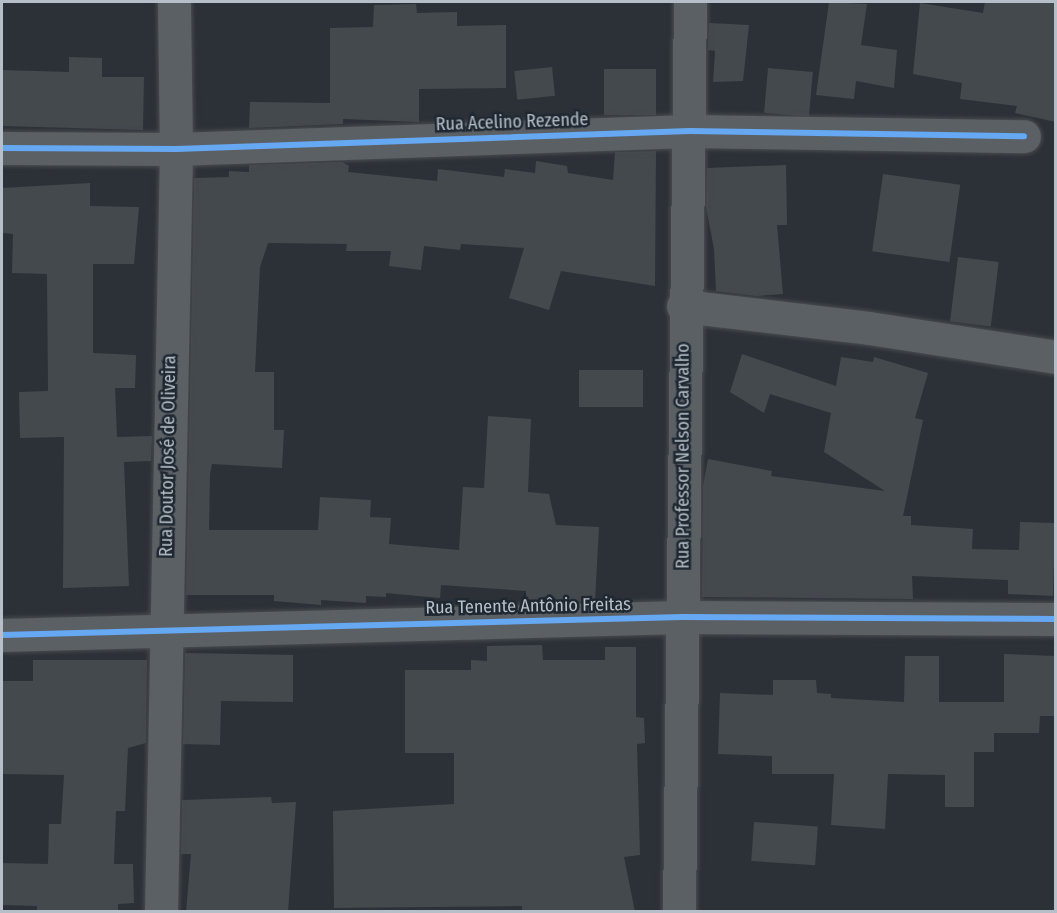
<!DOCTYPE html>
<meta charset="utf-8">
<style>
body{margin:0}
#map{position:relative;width:1057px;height:913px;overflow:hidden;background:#2c3137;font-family:"Fira Sans Condensed",sans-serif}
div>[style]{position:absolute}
.building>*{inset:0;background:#44494e;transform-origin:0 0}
.roads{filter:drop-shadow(0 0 2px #484c50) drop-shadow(0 0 2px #484c50)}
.minor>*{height:33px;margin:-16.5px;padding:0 16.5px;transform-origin:16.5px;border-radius:16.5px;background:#5b6065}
.cycleway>*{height:6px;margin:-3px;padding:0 3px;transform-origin:3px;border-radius:3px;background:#66a8f1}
span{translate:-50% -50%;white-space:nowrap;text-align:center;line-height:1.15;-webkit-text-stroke:5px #1f2831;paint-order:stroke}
.street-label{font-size:18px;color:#b6bec7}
.frame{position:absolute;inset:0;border:3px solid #b6bec7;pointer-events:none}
</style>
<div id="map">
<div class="building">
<div style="clip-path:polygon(829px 2px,867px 4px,861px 45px,897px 50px,894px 88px,856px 81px,854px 99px,816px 95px)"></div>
<div style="clip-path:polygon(985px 2px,1056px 2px,1056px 122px,1015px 113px,1017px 106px,960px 99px,962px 83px,913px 74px,920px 3px,983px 13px)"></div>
<div style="clip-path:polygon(416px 4px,417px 13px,457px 12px,457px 26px,506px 25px,506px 88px,419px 89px,419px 122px,343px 119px,343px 124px,249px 128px,250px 102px,330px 103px,330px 28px,373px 27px,374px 5px)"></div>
<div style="clip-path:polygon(709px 23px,749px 25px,743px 81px,713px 82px,715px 51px,708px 50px)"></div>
<div style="clip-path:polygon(69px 57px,102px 58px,102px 77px,144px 77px,143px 130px,2px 126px,2px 70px,69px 72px)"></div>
<div style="left:552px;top:67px;width:29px;height:38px;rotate:84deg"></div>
<div style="left:768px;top:68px;width:45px;height:45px;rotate:5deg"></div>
<div style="left:604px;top:69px;width:52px;height:46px"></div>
<div style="clip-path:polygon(656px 151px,655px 286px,561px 271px,549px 310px,509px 298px,524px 248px,461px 244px,460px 250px,424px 246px,421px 270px,389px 266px,391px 251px,346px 251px,347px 244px,268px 243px,260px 267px,255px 372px,274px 372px,274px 430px,284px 430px,282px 468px,212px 464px,210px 474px,209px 530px,318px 530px,320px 497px,371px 500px,370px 517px,391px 518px,389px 544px,459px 550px,463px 487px,484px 488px,488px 416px,531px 419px,528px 492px,549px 494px,556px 525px,599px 527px,595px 601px,525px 602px,526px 591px,441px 585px,440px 598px,386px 593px,386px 597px,366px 596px,366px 603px,321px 600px,321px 605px,274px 601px,274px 595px,186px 595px,194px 178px,229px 177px,229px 171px,249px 172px,249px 165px,342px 162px,349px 166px,348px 172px,437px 181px,438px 169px,504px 177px,505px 169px,535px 173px,536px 161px,567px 166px,568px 173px,613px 180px,615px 152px)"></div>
<div style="clip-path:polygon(786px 165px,787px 225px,777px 225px,783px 294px,757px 296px,716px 291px,714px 249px,706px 207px,707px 168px)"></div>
<div style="left:883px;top:174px;width:78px;height:78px;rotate:8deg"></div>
<div style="clip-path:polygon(90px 183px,90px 206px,139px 207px,134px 264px,93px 264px,93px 353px,136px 355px,135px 388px,115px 388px,117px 437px,152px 436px,151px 461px,124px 462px,129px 586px,63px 588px,64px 437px,20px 438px,19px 392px,48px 391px,47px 274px,12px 273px,13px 234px,2px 233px,2px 188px)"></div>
<div style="left:958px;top:257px;width:41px;height:65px;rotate:7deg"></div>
<div style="clip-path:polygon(742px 354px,836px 386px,841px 357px,873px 362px,874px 357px,928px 373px,915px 418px,923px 420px,903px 516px,911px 516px,911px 525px,973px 529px,972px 549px,1019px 550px,1020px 522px,1055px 523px,1053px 596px,1008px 594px,1008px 580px,912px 576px,913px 599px,702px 597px,703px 486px,708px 459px,772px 471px,771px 476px,885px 491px,824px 452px,831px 413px,770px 394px,764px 413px,730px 392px)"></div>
<div style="left:579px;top:370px;width:64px;height:37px"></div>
<div style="clip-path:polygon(542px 645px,543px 660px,605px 660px,605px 647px,636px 647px,636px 717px,644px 718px,645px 743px,637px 744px,640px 855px,624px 857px,635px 912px,522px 912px,522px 906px,334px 908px,333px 811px,454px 804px,454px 753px,405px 753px,405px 670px,471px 670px,471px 660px,487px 661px,487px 646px)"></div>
<div style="clip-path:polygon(185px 653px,293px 655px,293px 702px,221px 701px,220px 745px,183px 744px)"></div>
<div style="clip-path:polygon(1004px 654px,1056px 656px,1056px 716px,1040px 716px,1039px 733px,994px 733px,994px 752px,974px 752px,974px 807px,945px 807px,945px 775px,888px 774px,885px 829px,831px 825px,834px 774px,772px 774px,772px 756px,718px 754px,720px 693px,773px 695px,773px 680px,816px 680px,817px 693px,831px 694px,831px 698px,904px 702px,905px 656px,939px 656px,939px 702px,1004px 702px)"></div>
<div style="clip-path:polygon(33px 660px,147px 660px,146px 743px,128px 748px,125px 811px,116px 811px,114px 864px,133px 864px,134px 903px,118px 904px,118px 912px,37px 912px,37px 906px,2px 905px,2px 863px,48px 864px,49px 824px,61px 824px,64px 775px,2px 774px,2px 681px,33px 681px)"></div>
<div style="clip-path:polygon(271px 797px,272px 803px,296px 802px,288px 912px,186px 912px,191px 854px,181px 854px,182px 800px)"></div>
<div style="left:754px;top:822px;width:64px;height:39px;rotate:4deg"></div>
</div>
<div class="roads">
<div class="minor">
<div style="left:2px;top:148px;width:174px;rotate:0.3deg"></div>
<div style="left:176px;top:149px;width:514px;rotate:-2.01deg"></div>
<div style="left:690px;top:131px;width:334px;rotate:0.9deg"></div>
<div style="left:683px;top:306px;width:187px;rotate:6.7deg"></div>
<div style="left:869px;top:328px;width:189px;rotate:8.8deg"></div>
<div style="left:2px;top:635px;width:680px;rotate:-1.52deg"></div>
<div style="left:682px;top:617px;width:374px;rotate:0.3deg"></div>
<div style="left:161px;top:912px;width:763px;rotate:-88.87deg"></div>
<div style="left:176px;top:149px;width:147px;rotate:-90.8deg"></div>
<div style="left:679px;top:912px;width:910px;rotate:-89.31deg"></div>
</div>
</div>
<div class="cycleway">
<div style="left:2px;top:148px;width:174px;rotate:0.3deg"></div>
<div style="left:176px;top:149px;width:514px;rotate:-2.01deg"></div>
<div style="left:690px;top:131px;width:334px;rotate:0.9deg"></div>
<div style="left:2px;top:635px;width:680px;rotate:-1.52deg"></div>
<div style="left:682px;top:617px;width:374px;rotate:0.3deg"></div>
</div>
<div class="street-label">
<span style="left:512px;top:122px;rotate:-2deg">Rua Acelino Rezende</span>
<span style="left:168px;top:456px;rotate:-89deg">Rua Doutor José de Oliveira</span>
<span style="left:683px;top:456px;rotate:-90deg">Rua Professor Nelson Carvalho</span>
<span style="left:528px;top:606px;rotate:-1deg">Rua Tenente Antônio Freitas</span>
</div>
<div class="frame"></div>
</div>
